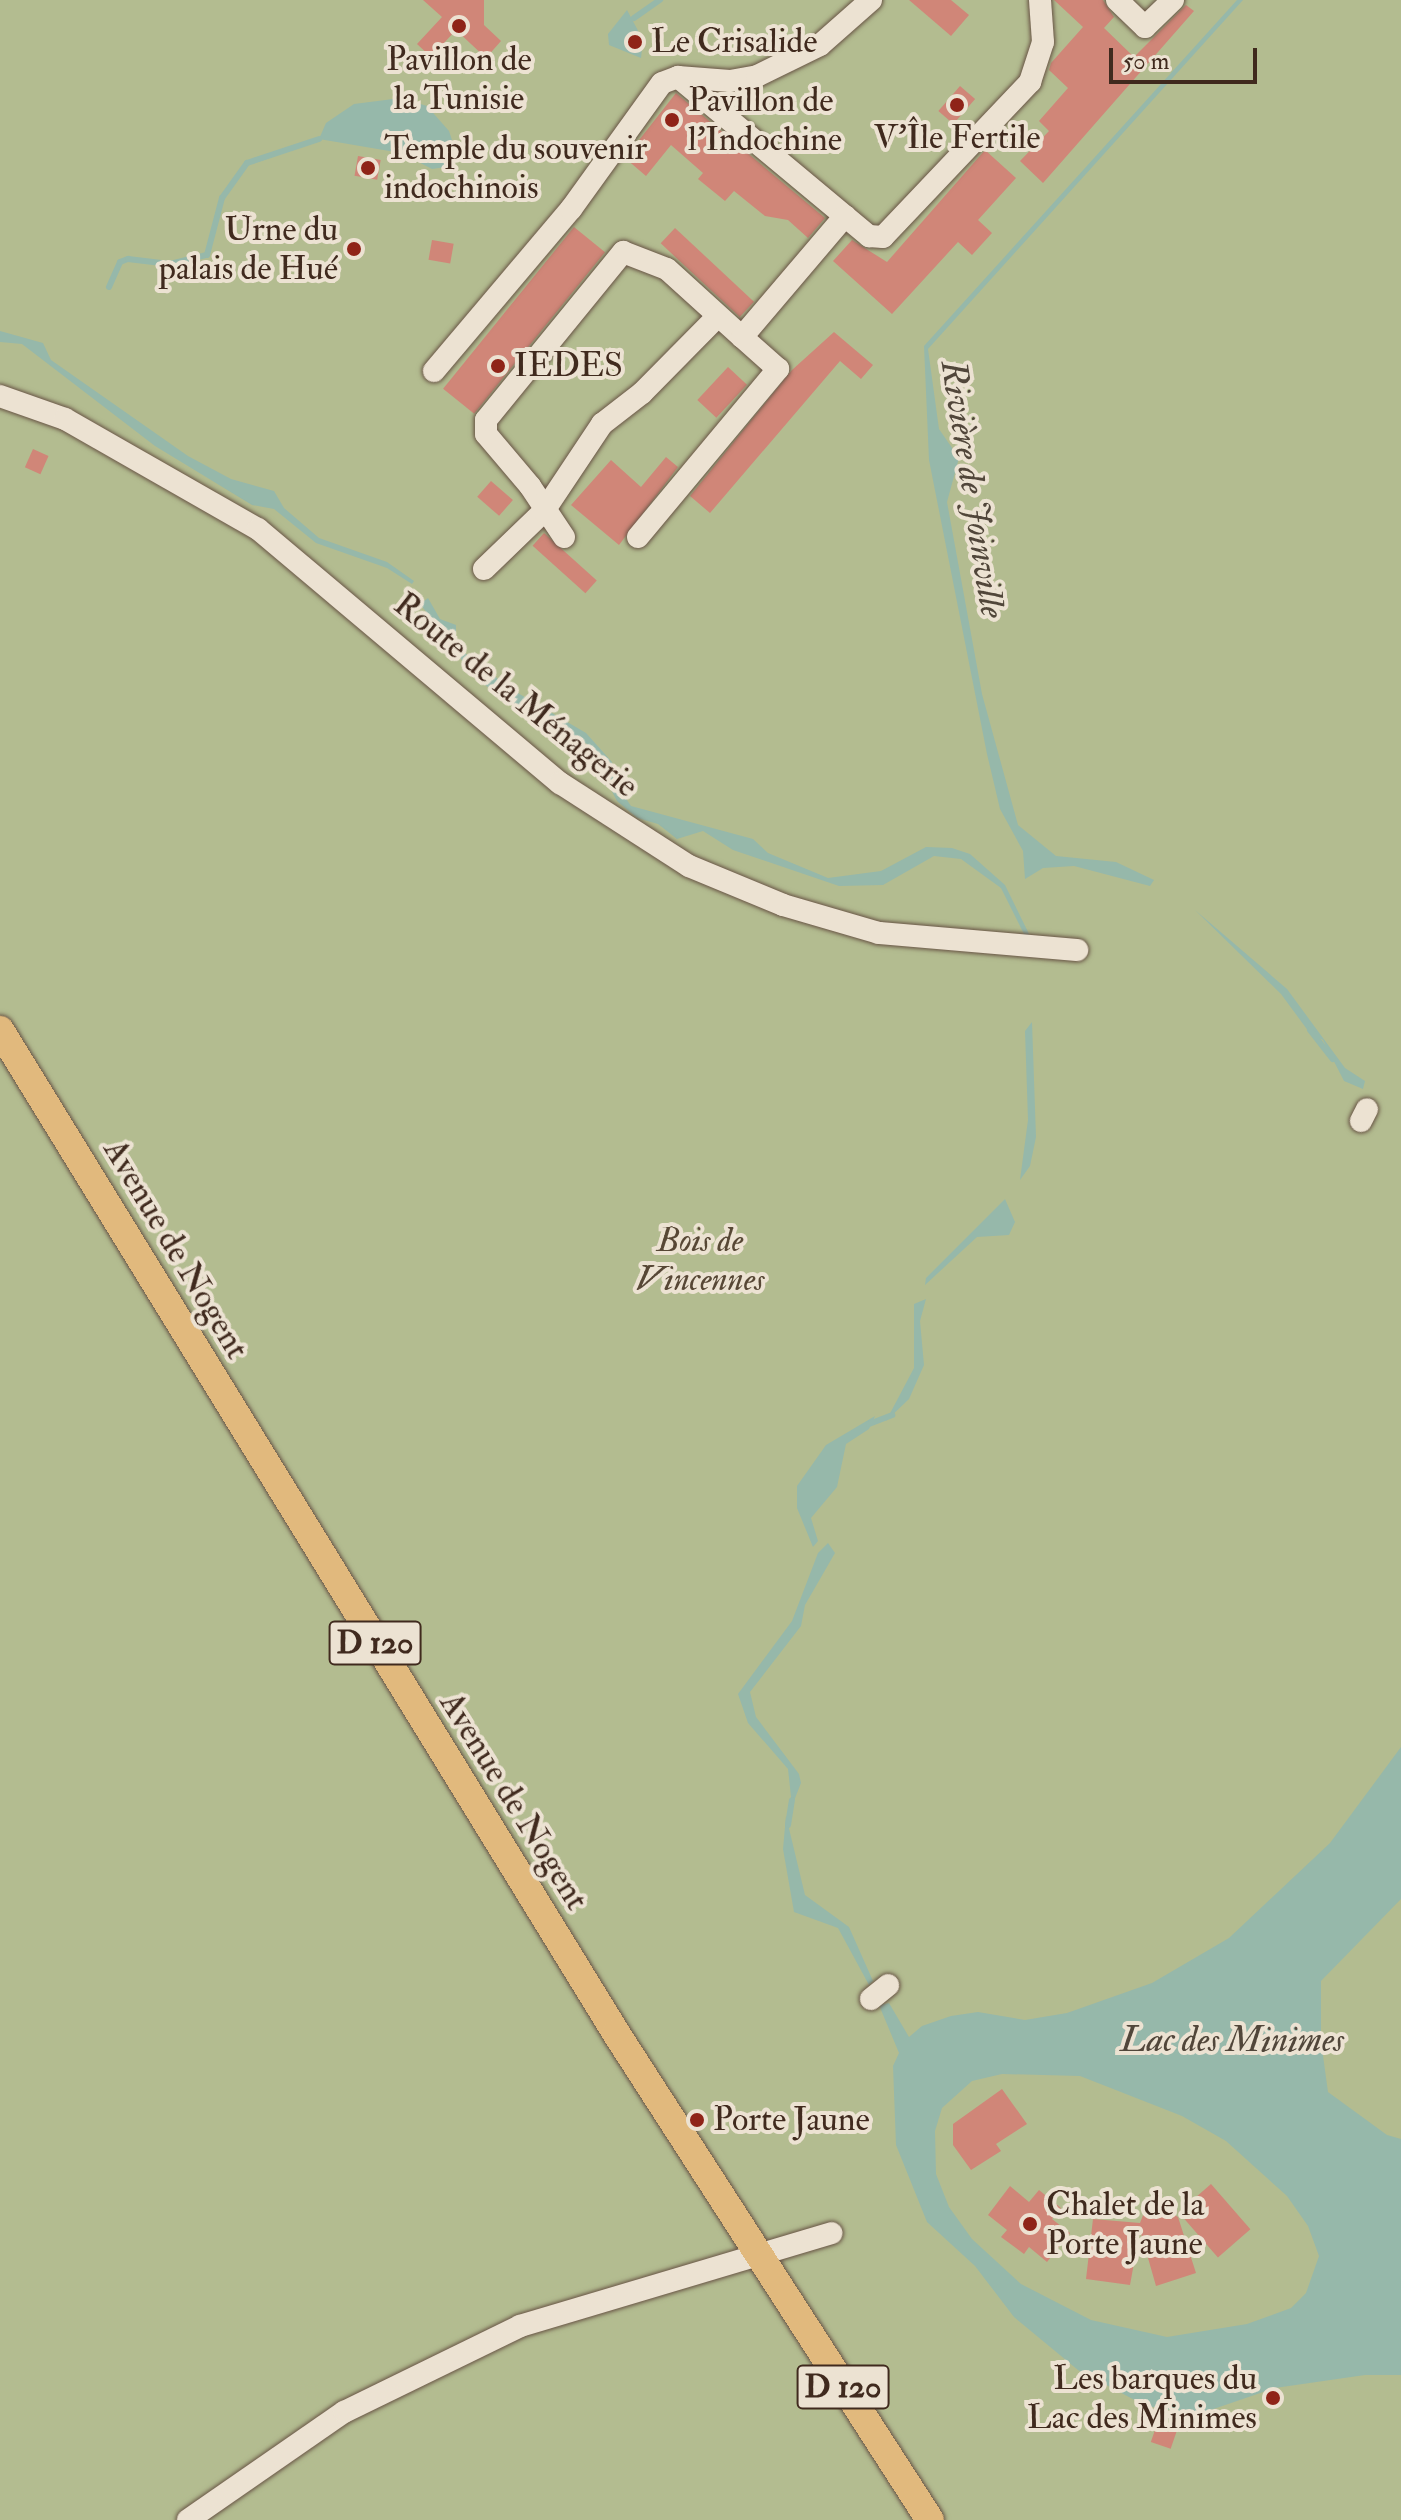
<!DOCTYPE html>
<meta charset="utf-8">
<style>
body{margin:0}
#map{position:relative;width:1401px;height:2520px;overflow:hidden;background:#e2d2ba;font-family:"IM FELL Double Pica",serif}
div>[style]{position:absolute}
.green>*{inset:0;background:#b3bc90;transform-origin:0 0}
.water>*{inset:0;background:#96b8aa}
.stream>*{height:6px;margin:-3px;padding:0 3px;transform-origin:3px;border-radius:3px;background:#96b8aa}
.building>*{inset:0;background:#d08678;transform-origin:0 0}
.roads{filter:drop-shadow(0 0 2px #685445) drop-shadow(0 0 2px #685445)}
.minor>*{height:22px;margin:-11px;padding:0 11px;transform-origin:11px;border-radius:11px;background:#ece2d2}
.major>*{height:28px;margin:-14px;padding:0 14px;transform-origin:14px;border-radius:14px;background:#e1b97d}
.dots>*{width:22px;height:22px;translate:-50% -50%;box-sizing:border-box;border:4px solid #ece2d2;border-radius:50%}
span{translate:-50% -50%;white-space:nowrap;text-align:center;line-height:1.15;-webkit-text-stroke:8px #ece2d2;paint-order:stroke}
.shield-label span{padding:2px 6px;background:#ece2d2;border:2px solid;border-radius:6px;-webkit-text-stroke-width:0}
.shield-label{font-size:32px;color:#402a1e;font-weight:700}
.poi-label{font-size:34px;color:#402a1e}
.left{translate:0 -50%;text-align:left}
.right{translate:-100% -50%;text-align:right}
.street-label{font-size:34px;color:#402a1e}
.park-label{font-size:34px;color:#574735;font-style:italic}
.water-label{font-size:36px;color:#51463a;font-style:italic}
.scale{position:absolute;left:1109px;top:48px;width:148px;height:36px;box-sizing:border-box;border:4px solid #402a1e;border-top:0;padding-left:10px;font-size:24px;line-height:28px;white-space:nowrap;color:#402a1e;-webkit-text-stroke:6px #ece2d2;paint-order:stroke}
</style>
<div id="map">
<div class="green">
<div style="left:0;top:0;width:1401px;height:2520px"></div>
</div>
<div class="water">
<div style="clip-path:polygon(1237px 0,1243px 0,928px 349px,939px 429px,959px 458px,947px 502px,982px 694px,1018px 825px,1056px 856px,1116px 862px,1154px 880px,1150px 886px,1074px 866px,1043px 868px,1025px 879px,1023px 851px,1000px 809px,987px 754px,929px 460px,924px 346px)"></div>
<div style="clip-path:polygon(627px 10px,643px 40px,641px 58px,609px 45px,608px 34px)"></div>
<div style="clip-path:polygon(401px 98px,427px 106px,449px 131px,455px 149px,446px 167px,432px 169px,401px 153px,319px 139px,326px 123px,354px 104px)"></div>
<div style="clip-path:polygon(0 331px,43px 343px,51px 360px,188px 456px,231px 479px,274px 491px,284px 508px,319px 538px,387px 562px,414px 581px,412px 584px,387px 568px,316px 543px,274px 509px,252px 505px,155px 446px,22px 344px,0 342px)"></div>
<div style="clip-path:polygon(428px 598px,440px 619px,456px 625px,456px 643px,477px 669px,586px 733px,612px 762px,616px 784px,631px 806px,753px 839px,768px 853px,828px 878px,881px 871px,926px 847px,952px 848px,970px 854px,1005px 885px,1030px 936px,1025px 936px,1001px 888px,961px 859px,934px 856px,883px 885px,839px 886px,733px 850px,703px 831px,677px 839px,658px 824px,637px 818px,617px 801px,587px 744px,567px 735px,552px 741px,537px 715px,502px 698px,471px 674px,447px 638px,434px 636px,428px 625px,431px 618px,420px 604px)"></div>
<div style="clip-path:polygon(1195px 910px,1287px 989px,1345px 1068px,1365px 1081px,1363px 1089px,1344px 1081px,1323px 1040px,1309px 1032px,1281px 994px)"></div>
<div style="clip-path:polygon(1032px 1022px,1036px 1137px,1030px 1166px,1020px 1180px,1028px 1120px,1025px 1031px)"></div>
<div style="clip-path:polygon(1005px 1199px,1015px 1222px,1009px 1235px,977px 1237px,925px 1285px,926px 1278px)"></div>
<div style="clip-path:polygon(926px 1299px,920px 1321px,924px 1365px,909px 1399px,886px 1421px,914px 1368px,914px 1304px)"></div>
<div style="clip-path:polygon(875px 1416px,869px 1429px,846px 1444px,837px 1487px,811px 1518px,818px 1541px,813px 1547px,797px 1508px,797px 1486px,826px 1445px)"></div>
<div style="clip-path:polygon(828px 1543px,835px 1553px,805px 1605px,801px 1626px,750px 1692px,756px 1717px,799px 1774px,801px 1783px,792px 1806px,788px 1769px,748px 1723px,738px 1694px,792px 1621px,818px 1553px)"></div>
<div style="clip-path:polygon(evenodd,1401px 1747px,1401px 1899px,1321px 1981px,1321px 2041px,1328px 2092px,1387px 2135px,1401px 2139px,1401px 2375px,1365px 2375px,1275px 2388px,1199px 2414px,1146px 2406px,1078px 2370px,1014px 2317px,975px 2266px,927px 2222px,896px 2145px,893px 2066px,899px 2053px,879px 2005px,889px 2003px,909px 2037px,922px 2026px,951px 2016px,978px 2012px,1025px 2020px,1067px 2013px,1152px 1983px,1229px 1938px,1330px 1843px,1401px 1747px,1002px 2074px,1080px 2076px,1182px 2116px,1226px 2141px,1287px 2196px,1308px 2226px,1319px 2256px,1306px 2293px,1291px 2308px,1247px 2324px,1167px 2337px,1091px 2320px,1021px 2284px,972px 2239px,949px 2207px,936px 2174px,935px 2131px,942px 2108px,972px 2081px,1002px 2074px)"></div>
<div style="clip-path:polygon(786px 1816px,805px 1895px,849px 1927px,873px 1981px,869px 1985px,838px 1928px,794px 1912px,783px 1849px)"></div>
</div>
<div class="stream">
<div style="left:634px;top:18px;width:32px;rotate:-35deg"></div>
<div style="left:109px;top:287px;width:27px;rotate:-66deg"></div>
<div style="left:120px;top:262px;width:9px;rotate:-21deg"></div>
<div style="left:128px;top:259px;width:42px;rotate:6.8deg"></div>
<div style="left:170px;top:264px;width:38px;rotate:-14deg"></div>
<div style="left:207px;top:255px;width:59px;rotate:-75.3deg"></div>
<div style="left:222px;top:198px;width:43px;rotate:-54.5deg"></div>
<div style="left:247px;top:163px;width:76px;rotate:-18.4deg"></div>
<div style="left:464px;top:656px;width:65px;rotate:38.1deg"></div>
<div style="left:1310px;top:1030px;width:37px;rotate:52deg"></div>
<div style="left:869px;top:1424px;width:25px;rotate:-21deg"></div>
<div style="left:788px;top:1825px;width:25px;rotate:-81deg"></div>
</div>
<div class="building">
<div style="clip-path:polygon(423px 0,484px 0,484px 25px,501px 41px,486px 58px,456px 30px,431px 57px,417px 44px,442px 17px)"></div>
<div style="clip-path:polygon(909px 0,951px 0,969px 15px,951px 36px)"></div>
<div style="clip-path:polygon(1054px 0,1103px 0,1114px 17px,1104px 28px,1134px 57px,1186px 5px,1194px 11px,1043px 183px,1020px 161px,1049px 131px,1039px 121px,1068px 88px,1049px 70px,1051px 63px,1083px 27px)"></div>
<div style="left:960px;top:86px;width:20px;height:33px;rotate:41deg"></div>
<div style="clip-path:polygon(676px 93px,825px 218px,808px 238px,788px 220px,765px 216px,734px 191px,725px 201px,698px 179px,703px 173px,671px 145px,646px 176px,625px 158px)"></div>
<div style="clip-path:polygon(985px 150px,1016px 178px,978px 220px,992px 233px,972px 255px,958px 242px,892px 314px,833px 261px,852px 240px,887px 262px)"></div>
<div style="left:358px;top:156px;width:23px;height:20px;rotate:10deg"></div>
<div style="left:574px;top:227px;width:40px;height:208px;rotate:39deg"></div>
<div style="left:675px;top:228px;width:108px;height:21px;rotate:43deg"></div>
<div style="left:432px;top:240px;width:22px;height:20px;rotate:10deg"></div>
<div style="clip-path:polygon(834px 332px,873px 365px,861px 379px,840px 361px,710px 513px,690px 496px,792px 370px)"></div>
<div style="left:728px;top:367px;width:26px;height:45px;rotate:43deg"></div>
<div style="left:33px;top:449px;width:17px;height:20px;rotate:24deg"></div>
<div style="clip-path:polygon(666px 457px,678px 467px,619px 545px,571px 505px,611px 460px,641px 487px)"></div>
<div style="left:491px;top:481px;width:29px;height:21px;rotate:41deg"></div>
<div style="left:544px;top:533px;width:71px;height:17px;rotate:42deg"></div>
<div style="clip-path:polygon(1002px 2089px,1027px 2124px,996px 2144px,1001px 2151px,971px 2170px,953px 2145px,953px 2124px)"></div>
<div style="left:1211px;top:2184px;width:60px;height:43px;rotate:49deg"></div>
<div style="clip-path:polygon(1010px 2186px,1029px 2202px,1039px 2190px,1061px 2208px,1052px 2219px,1070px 2233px,1047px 2262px,1029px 2247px,1024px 2254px,1001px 2237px,1007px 2230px,988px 2215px)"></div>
<div style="clip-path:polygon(1158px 2205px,1178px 2217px,1196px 2273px,1156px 2286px,1140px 2230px,1130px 2285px,1086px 2279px,1093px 2219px,1140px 2223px,1145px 2210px)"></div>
<div style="left:1157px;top:2424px;width:21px;height:19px;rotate:19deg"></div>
</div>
<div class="roads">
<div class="minor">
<div style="left:1117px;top:0;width:39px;rotate:44deg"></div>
<div style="left:1145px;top:27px;width:39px;rotate:-44deg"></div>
<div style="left:678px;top:77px;width:249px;rotate:39.8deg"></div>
<div style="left:869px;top:236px;width:14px;rotate:4deg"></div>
<div style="left:883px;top:237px;width:214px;rotate:-46.5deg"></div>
<div style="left:1030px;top:82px;width:42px;rotate:-72deg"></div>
<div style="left:1043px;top:42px;width:42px;rotate:-94.1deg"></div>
<div style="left:434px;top:371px;width:212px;rotate:-49.8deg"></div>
<div style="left:571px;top:209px;width:155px;rotate:-54.2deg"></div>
<div style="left:662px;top:83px;width:17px;rotate:-21deg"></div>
<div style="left:678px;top:77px;width:52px;rotate:4.4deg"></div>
<div style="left:730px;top:81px;width:27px;rotate:-10deg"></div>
<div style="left:757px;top:76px;width:70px;rotate:-26.2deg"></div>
<div style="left:820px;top:45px;width:68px;rotate:-41.4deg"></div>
<div style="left:0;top:396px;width:69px;rotate:19.5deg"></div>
<div style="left:65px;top:419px;width:222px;rotate:29.7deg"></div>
<div style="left:258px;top:529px;width:395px;rotate:40.1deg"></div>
<div style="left:560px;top:783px;width:153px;rotate:32.8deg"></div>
<div style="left:689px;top:866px;width:102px;rotate:22.5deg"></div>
<div style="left:783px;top:905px;width:100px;rotate:16.3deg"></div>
<div style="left:879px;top:933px;width:199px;rotate:4.9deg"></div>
<div style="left:564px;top:537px;width:61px;rotate:-123.7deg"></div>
<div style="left:530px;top:486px;width:68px;rotate:-130.2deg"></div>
<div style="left:486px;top:434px;width:14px;rotate:-90deg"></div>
<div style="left:486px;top:420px;width:217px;rotate:-50.8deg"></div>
<div style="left:623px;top:252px;width:47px;rotate:21.1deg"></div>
<div style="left:667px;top:269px;width:101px;rotate:42.2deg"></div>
<div style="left:742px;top:337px;width:159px;rotate:-49.6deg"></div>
<div style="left:638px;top:537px;width:219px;rotate:-50.2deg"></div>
<div style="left:778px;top:369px;width:48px;rotate:-138.4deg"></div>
<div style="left:484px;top:569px;width:83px;rotate:-44deg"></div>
<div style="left:544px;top:511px;width:105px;rotate:-56.3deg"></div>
<div style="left:602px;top:424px;width:51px;rotate:-37.8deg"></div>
<div style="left:642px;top:393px;width:108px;rotate:-45.4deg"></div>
<div style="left:1361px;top:1121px;width:13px;rotate:-63deg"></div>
<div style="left:871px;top:1999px;width:22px;rotate:-39deg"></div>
<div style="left:188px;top:2520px;width:190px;rotate:-34.7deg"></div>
<div style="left:344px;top:2412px;width:196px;rotate:-26deg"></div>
<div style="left:520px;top:2326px;width:325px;rotate:-16.6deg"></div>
</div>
<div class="major">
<div style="left:0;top:1030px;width:1177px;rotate:58.44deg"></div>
<div style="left:616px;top:2033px;width:579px;rotate:57.19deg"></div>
</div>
</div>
<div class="dots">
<div style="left:459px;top:26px;background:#8f2418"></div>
<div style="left:635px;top:42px;background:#8f2418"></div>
<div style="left:957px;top:105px;background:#8f2418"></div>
<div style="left:672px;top:120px;background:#8f2418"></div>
<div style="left:368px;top:168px;background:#8f2418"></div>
<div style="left:354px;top:249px;background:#8f2418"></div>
<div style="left:498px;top:366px;background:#8f2418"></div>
<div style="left:697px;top:2120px;background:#8f2418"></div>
<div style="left:1030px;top:2224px;background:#8f2418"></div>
<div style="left:1273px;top:2398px;background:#8f2418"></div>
</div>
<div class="shield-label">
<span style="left:375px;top:1643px">D 120</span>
<span style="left:843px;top:2387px">D 120</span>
</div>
<div class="poi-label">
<span class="left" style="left:651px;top:42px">Le Crisalide</span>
<span style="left:459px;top:79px">Pavillon de<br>la Tunisie</span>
<span class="left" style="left:688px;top:120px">Pavillon de<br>l'Indochine</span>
<span style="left:957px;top:138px">V'Île Fertile</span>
<span class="left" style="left:384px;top:168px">Temple du souvenir<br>indochinois</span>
<span class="right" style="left:338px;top:249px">Urne du<br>palais de Hué</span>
<span class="left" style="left:514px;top:366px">IEDES</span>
<span class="left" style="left:713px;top:2120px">Porte Jaune</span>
<span class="left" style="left:1046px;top:2224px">Chalet de la<br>Porte Jaune</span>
<span class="right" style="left:1257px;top:2398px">Les barques du<br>Lac des Minimes</span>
</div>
<div class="street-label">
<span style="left:516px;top:695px;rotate:39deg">Route de la Ménagerie</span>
<span style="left:176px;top:1249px;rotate:59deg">Avenue de Nogent</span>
<span style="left:514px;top:1801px;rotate:58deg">Avenue de Nogent</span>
</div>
<div class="park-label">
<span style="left:700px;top:1260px">Bois de<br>Vincennes</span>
</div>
<div class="water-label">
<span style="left:973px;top:489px;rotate:81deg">Rivière de Joinville</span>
<span style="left:1232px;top:2040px">Lac des Minimes</span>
</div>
<div class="scale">50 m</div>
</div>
